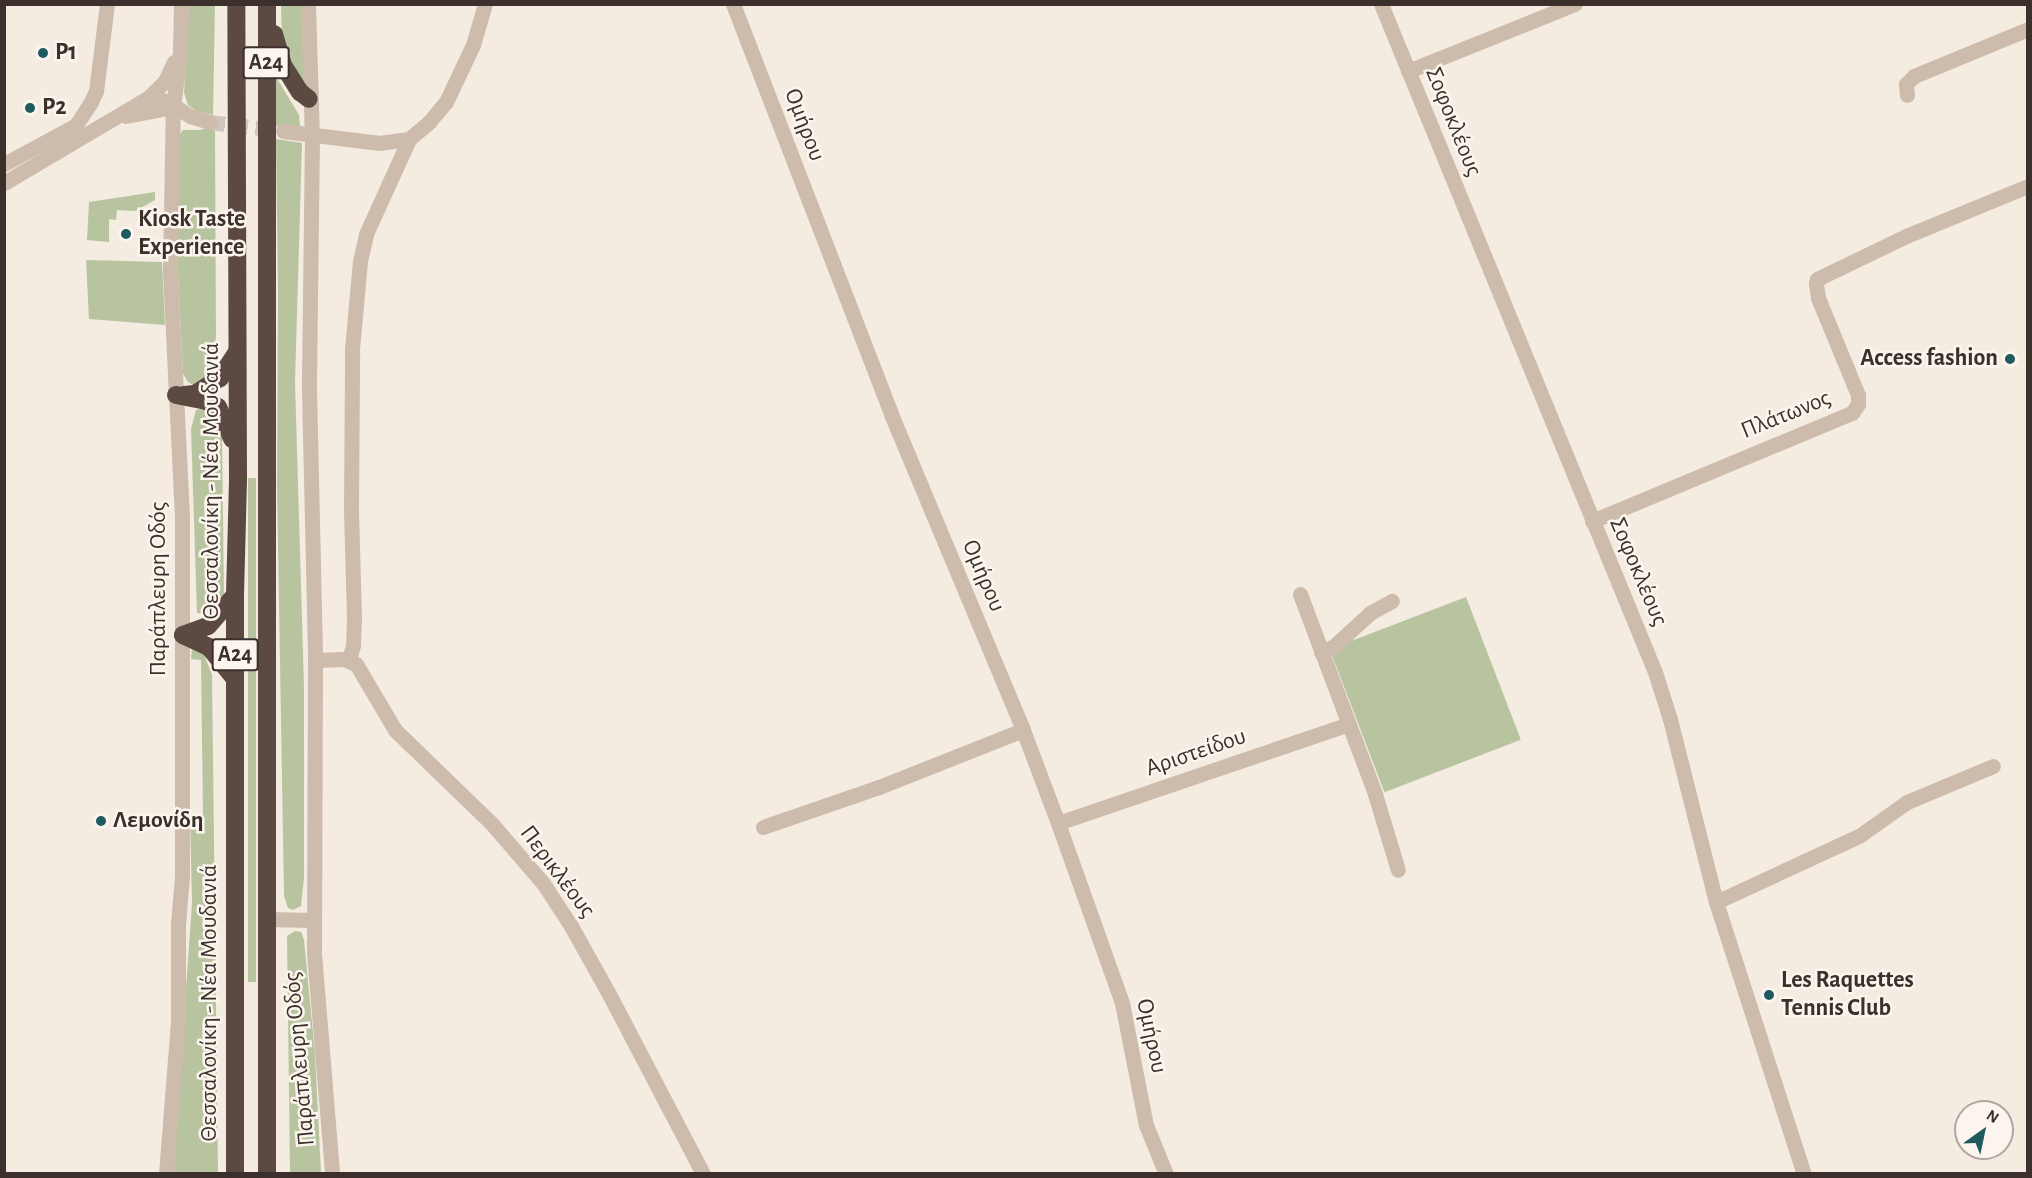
<!DOCTYPE html>
<meta charset="utf-8">
<style>
body{margin:0}
#map{position:relative;width:2032px;height:1178px;overflow:hidden;background:#f4ebe1;font-family:"Alegreya Sans",sans-serif}
div>[style]{position:absolute}
.green>*{inset:0;background:#b8c4a0;transform-origin:0 0}
.minor-tunnel>*{height:15px;margin-top:-7.5px;transform-origin:0;background:repeating-linear-gradient(90deg,#cfc6bd 0 15px,transparent 0 23px)}
.minor>*{height:15px;margin:-7.5px;padding:0 7.5px;transform-origin:7.5px;border-radius:7.5px;background:#cdbbac}
.highway>*{height:18px;margin:-9px;padding:0 9px;transform-origin:9px;border-radius:9px;background:#5c4a42}
.dots>*{width:16px;height:16px;translate:-50% -50%;box-sizing:border-box;border:3px solid #fbf5ee;border-radius:50%}
span{translate:-50% -50%;white-space:nowrap;text-align:center;line-height:1.15;-webkit-text-stroke:5px #fbf5ee;paint-order:stroke}
.shield-label span{padding:2px 4px;background:#fbf5ee;border:2px solid;border-radius:4px;-webkit-text-stroke-width:0}
.shield-label{font-size:22px;color:#3b302b;font-weight:700}
.poi-label{font-size:24px;color:#3b302b;font-weight:700}
.left{translate:0 -50%;text-align:left}
.right{translate:-100% -50%;text-align:right}
.street-label{font-size:24px;color:#3b302b}
.frame{position:absolute;inset:0;border:6px solid #3b302b;pointer-events:none}
.north{position:absolute;left:1954px;top:1100px;width:60px;height:60px;box-sizing:border-box;background:#fbf5ee;border:2px solid #aea6a0;border-radius:50%;rotate:33deg;font-size:16px;font-weight:700;line-height:24px;text-align:center;color:#3b302b}
.north::after{content:'';display:block;margin:auto;width:21px;height:27px;background:#1f5a5e;clip-path:polygon(50% 0,100% 100%,50% 72%,0 100%)}
</style>
<div id="map">
<div class="green">
<div style="clip-path:polygon(189px 5px,215px 5px,213px 115px,197px 111px,188px 105px,184px 93px)"></div>
<div style="clip-path:polygon(281px 5px,302px 5px,304px 85px,282px 46px)"></div>
<div style="clip-path:polygon(275px 75px,299px 115px,300px 126px,294px 128px,272px 126px)"></div>
<div style="clip-path:polygon(215px 125px,216px 338px,212px 366px,206px 381px,197px 387px,188px 382px,183px 374px,178px 273px,178px 137px,183px 130px,200px 130px)"></div>
<div style="clip-path:polygon(276px 139px,302px 143px,295px 382px,304px 687px,304px 878px,301px 906px,293px 910px,288px 908px,284px 896px,277px 486px,278px 293px)"></div>
<div style="clip-path:polygon(155px 192px,155px 200px,135px 211px,117px 210px,116px 220px,109px 219px,109px 242px,87px 240px,89px 202px)"></div>
<div style="clip-path:polygon(86px 260px,162px 262px,165px 325px,89px 319px)"></div>
<div style="clip-path:polygon(207px 406px,222px 431px,224px 600px,214px 614px,197px 613px,191px 429px,196px 410px)"></div>
<div style="left:248px;top:478px;width:8px;height:504px"></div>
<div style="left:1466px;top:597px;width:153px;height:146px;rotate:69deg"></div>
<div style="clip-path:polygon(192px 649px,203px 652px,212px 675px,218px 1173px,173px 1174px,192px 903px,190px 817px,203px 816px,201px 660px,191px 659px)"></div>
<div style="clip-path:polygon(295px 931px,301px 932px,304px 940px,315px 1054px,321px 1173px,290px 1173px,287px 936px)"></div>
</div>
<div class="minor-tunnel">
<div style="left:210px;top:122px;width:67px;rotate:6.8deg"></div>
</div>
<div class="minor">
<div style="left:308px;top:4px;width:132px;rotate:88.3deg"></div>
<div style="left:312px;top:136px;width:253px;rotate:90.7deg"></div>
<div style="left:309px;top:389px;width:271px;rotate:88.7deg"></div>
<div style="left:315px;top:660px;width:293px;rotate:90.2deg"></div>
<div style="left:314px;top:953px;width:222px;rotate:85.3deg"></div>
<div style="left:733px;top:4px;width:439px;rotate:68.9deg"></div>
<div style="left:891px;top:414px;width:342px;rotate:67.3deg"></div>
<div style="left:1023px;top:730px;width:99px;rotate:69.4deg"></div>
<div style="left:1058px;top:823px;width:191px;rotate:70.4deg"></div>
<div style="left:1122px;top:1003px;width:124px;rotate:78.9deg"></div>
<div style="left:1146px;top:1125px;width:53px;rotate:67.8deg"></div>
<div style="left:1381px;top:4px;width:722px;rotate:67.7deg"></div>
<div style="left:1655px;top:672px;width:49px;rotate:72.3deg"></div>
<div style="left:1670px;top:719px;width:189px;rotate:75.9deg"></div>
<div style="left:1716px;top:902px;width:286px;rotate:72.1deg"></div>
<div style="left:1408px;top:71px;width:180px;rotate:-21.9deg"></div>
<div style="left:1907px;top:95px;width:11px;rotate:-95deg"></div>
<div style="left:1906px;top:84px;width:11px;rotate:-45deg"></div>
<div style="left:1914px;top:76px;width:123px;rotate:-22.4deg"></div>
<div style="left:148px;top:98px;width:24px;rotate:-45deg"></div>
<div style="left:165px;top:81px;width:21px;rotate:-65deg"></div>
<div style="left:126px;top:116px;width:48px;rotate:-10.8deg"></div>
<div style="left:283px;top:131px;width:97px;rotate:7.1deg"></div>
<div style="left:379px;top:143px;width:30px;rotate:-8deg"></div>
<div style="left:409px;top:139px;width:26px;rotate:-40deg"></div>
<div style="left:429px;top:122px;width:26px;rotate:-50deg"></div>
<div style="left:446px;top:102px;width:63px;rotate:-64.7deg"></div>
<div style="left:473px;top:45px;width:43px;rotate:-73.7deg"></div>
<div style="left:4px;top:164px;width:82px;rotate:-28.4deg"></div>
<div style="left:76px;top:125px;width:27px;rotate:-57deg"></div>
<div style="left:91px;top:102px;width:12px;rotate:-66deg"></div>
<div style="left:96px;top:91px;width:88px;rotate:-82.8deg"></div>
<div style="left:4px;top:183px;width:167px;rotate:-30.6deg"></div>
<div style="left:148px;top:98px;width:19px;rotate:9deg"></div>
<div style="left:167px;top:101px;width:27px;rotate:33deg"></div>
<div style="left:190px;top:116px;width:21px;rotate:17deg"></div>
<div style="left:1592px;top:521px;width:282px;rotate:-22.6deg"></div>
<div style="left:1852px;top:413px;width:11px;rotate:-56deg"></div>
<div style="left:1858px;top:404px;width:9px;rotate:-90deg"></div>
<div style="left:1858px;top:395px;width:105px;rotate:-112.4deg"></div>
<div style="left:1818px;top:298px;width:15px;rotate:-98deg"></div>
<div style="left:1816px;top:283px;width:4px;rotate:-76deg"></div>
<div style="left:1817px;top:279px;width:99px;rotate:-25.8deg"></div>
<div style="left:1906px;top:236px;width:132px;rotate:-22.3deg"></div>
<div style="left:1300px;top:594px;width:214px;rotate:69.4deg"></div>
<div style="left:1375px;top:794px;width:79px;rotate:73.2deg"></div>
<div style="left:1321px;top:652px;width:13px;rotate:-23deg"></div>
<div style="left:1333px;top:647px;width:50px;rotate:-42.6deg"></div>
<div style="left:1370px;top:613px;width:25px;rotate:-29deg"></div>
<div style="left:315px;top:660px;width:29px;rotate:-2deg"></div>
<div style="left:344px;top:659px;width:13px;rotate:23deg"></div>
<div style="left:356px;top:664px;width:77px;rotate:59.4deg"></div>
<div style="left:395px;top:730px;width:135px;rotate:44.1deg"></div>
<div style="left:492px;top:824px;width:78px;rotate:49.2deg"></div>
<div style="left:543px;top:883px;width:51px;rotate:56.9deg"></div>
<div style="left:571px;top:926px;width:78px;rotate:60.8deg"></div>
<div style="left:609px;top:994px;width:203px;rotate:62.4deg"></div>
<div style="left:349px;top:660px;width:16px;rotate:-75deg"></div>
<div style="left:353px;top:645px;width:27px;rotate:-88deg"></div>
<div style="left:354px;top:618px;width:108px;rotate:-91.6deg"></div>
<div style="left:351px;top:510px;width:161px;rotate:-89.6deg"></div>
<div style="left:352px;top:349px;width:88px;rotate:-84.8deg"></div>
<div style="left:360px;top:261px;width:28px;rotate:-77deg"></div>
<div style="left:366px;top:234px;width:104px;rotate:-65.6deg"></div>
<div style="left:1058px;top:823px;width:307px;rotate:-18.8deg"></div>
<div style="left:763px;top:827px;width:123px;rotate:-19deg"></div>
<div style="left:879px;top:787px;width:155px;rotate:-21.6deg"></div>
<div style="left:1716px;top:902px;width:157px;rotate:-24.8deg"></div>
<div style="left:1859px;top:836px;width:59px;rotate:-35.3deg"></div>
<div style="left:1907px;top:802px;width:93px;rotate:-22.7deg"></div>
<div style="left:267px;top:919px;width:46px;rotate:1.2deg"></div>
<div style="left:166px;top:1174px;width:154px;rotate:-85.5deg"></div>
<div style="left:178px;top:1020px;width:96px;rotate:-90deg"></div>
<div style="left:178px;top:924px;width:47px;rotate:-85.1deg"></div>
<div style="left:182px;top:877px;width:360px;rotate:-90deg"></div>
<div style="left:182px;top:517px;width:246px;rotate:-92.8deg"></div>
<div style="left:170px;top:271px;width:164px;rotate:-89deg"></div>
<div style="left:173px;top:107px;width:55px;rotate:-82.7deg"></div>
<div style="left:180px;top:52px;width:48px;rotate:-88.8deg"></div>
</div>
<div class="highway">
<div style="left:267px;top:4px;width:1170px;rotate:90deg"></div>
<div style="left:274px;top:34px;width:32px;rotate:74deg"></div>
<div style="left:283px;top:65px;width:32px;rotate:58deg"></div>
<div style="left:300px;top:92px;width:11px;rotate:38deg"></div>
<div style="left:176px;top:395px;width:31px;rotate:11deg"></div>
<div style="left:206px;top:401px;width:13px;rotate:27deg"></div>
<div style="left:218px;top:407px;width:35px;rotate:66deg"></div>
<div style="left:184px;top:395px;width:11px;rotate:-5deg"></div>
<div style="left:195px;top:394px;width:30px;rotate:-33deg"></div>
<div style="left:220px;top:378px;width:30px;rotate:-57deg"></div>
<div style="left:183px;top:635px;width:29px;rotate:25deg"></div>
<div style="left:209px;top:647px;width:41px;rotate:50.9deg"></div>
<div style="left:183px;top:635px;width:27px;rotate:-20deg"></div>
<div style="left:208px;top:626px;width:41px;rotate:-48.9deg"></div>
<div style="left:235px;top:1174px;width:579px;rotate:-90deg"></div>
<div style="left:235px;top:595px;width:115px;rotate:-88.5deg"></div>
<div style="left:238px;top:480px;width:476px;rotate:-90.2deg"></div>
</div>
<div class="dots">
<div style="left:43px;top:53px;background:#1f5a5e"></div>
<div style="left:30px;top:108px;background:#1f5a5e"></div>
<div style="left:126px;top:234px;background:#1f5a5e"></div>
<div style="left:2010px;top:359px;background:#1f5a5e"></div>
<div style="left:101px;top:821px;background:#1f5a5e"></div>
<div style="left:1769px;top:995px;background:#1f5a5e"></div>
</div>
<div class="shield-label">
<span style="left:266px;top:63px">Α24</span>
<span style="left:235px;top:655px">Α24</span>
</div>
<div class="poi-label">
<span class="left" style="left:55px;top:53px">P1</span>
<span class="left" style="left:42px;top:108px">P2</span>
<span class="left" style="left:138px;top:234px">Kiosk Taste<br>Experience</span>
<span class="right" style="left:1998px;top:359px">Access fashion</span>
<span class="left" style="left:113px;top:821px">Λεμονίδη</span>
<span class="left" style="left:1781px;top:995px">Les Raquettes<br>Tennis Club</span>
</div>
<div class="street-label">
<span style="left:1453px;top:122px;rotate:68deg">Σοφοκλέους</span>
<span style="left:804px;top:125px;rotate:69deg">Ομήρου</span>
<span style="left:1786px;top:415px;rotate:-22deg">Πλάτωνος</span>
<span style="left:212px;top:481px;rotate:-90deg">Θεσσαλονίκη - Νέα Μουδανιά</span>
<span style="left:1638px;top:572px;rotate:67deg">Σοφοκλέους</span>
<span style="left:983px;top:576px;rotate:67deg">Ομήρου</span>
<span style="left:159px;top:589px;rotate:-90deg">Παράπλευρη Οδός</span>
<span style="left:1196px;top:753px;rotate:-19deg">Αριστείδου</span>
<span style="left:557px;top:872px;rotate:53deg">Περικλέους</span>
<span style="left:210px;top:1003px;rotate:-90deg">Θεσσαλονίκη - Νέα Μουδανιά</span>
<span style="left:1151px;top:1036px;rotate:78deg">Ομήρου</span>
<span style="left:300px;top:1059px;rotate:-95deg">Παράπλευρη Οδός</span>
</div>
<div class="frame"></div>
<div class="north">N</div>
</div>
